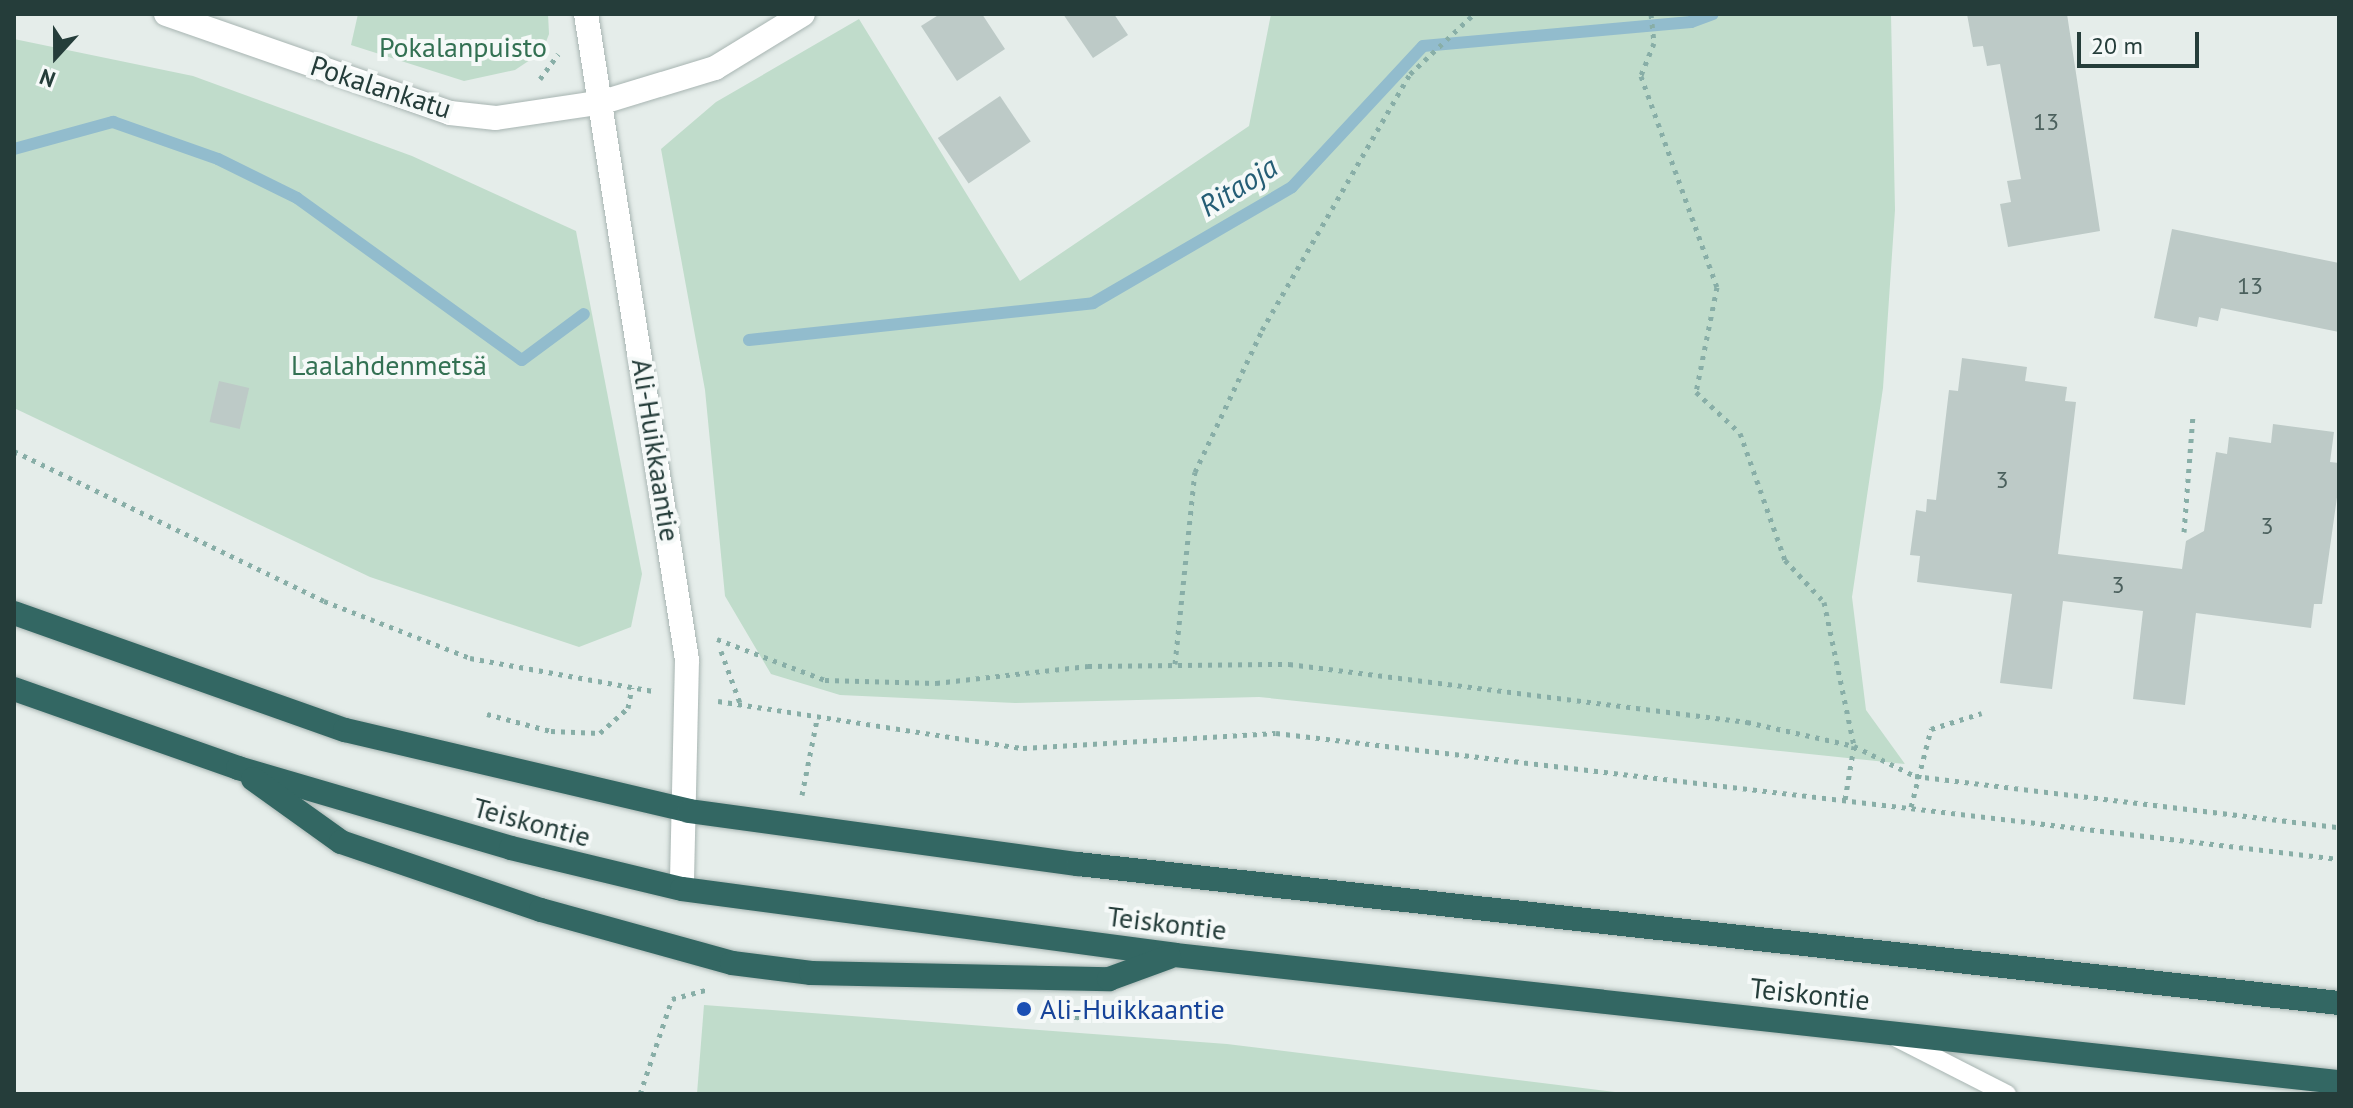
<!DOCTYPE html>
<meta charset="utf-8">
<style>
body{margin:0}
#map{position:relative;width:2353px;height:1108px;overflow:hidden;background:#e5edea;font-family:"PT Sans",sans-serif}
div>[style]{position:absolute}
.green>*{inset:0;background:#c0dccb}
.stream>*{height:12px;margin:-6px;padding:0 6px;transform-origin:6px;border-radius:6px;background:#92bccd}
.building>*{inset:0;background:#bdcac7;transform-origin:0 0}
.path>*{height:5px;margin-top:-2.5px;transform-origin:0;background:repeating-linear-gradient(90deg,#88aea7 0 4px,transparent 0 10px)}
.roads{filter:drop-shadow(0 0 2px #a8b5b2) drop-shadow(0 0 2px #a8b5b2)}
.lane>*{height:18px;margin:-9px;padding:0 9px;transform-origin:9px;border-radius:9px;background:#fff}
.street>*{height:24px;margin:-12px;padding:0 12px;transform-origin:12px;border-radius:12px;background:#fff}
.secondary>*{height:24px;margin:-12px;padding:0 12px;transform-origin:12px;border-radius:12px;background:#fff}
.highway>*{height:24px;margin:-12px;padding:0 12px;transform-origin:12px;border-radius:12px;background:#336763}
.dots>*{width:22px;height:22px;translate:-50% -50%;box-sizing:border-box;border:4px solid #f5f9f8;border-radius:50%}
span{translate:-50% -50%;white-space:nowrap;text-align:center;line-height:1.15;-webkit-text-stroke:8px #f5f9f8;paint-order:stroke}
.number-label{font-size:24px;color:#4b605d}
.number-label span{-webkit-text-stroke-width:0}
.park-label{font-size:28px;color:#337153}
.street-label{font-size:28px;color:#253d3a}
.transit-label{font-size:28px;color:#164399}
.left{translate:0 -50%;text-align:left}
.water-label{font-size:30px;color:#245d75;font-style:italic}
.frame{position:absolute;inset:0;border:16px solid #253d3a;pointer-events:none}
.north{position:absolute;left:16px;top:16px;width:80px;height:80px;-webkit-text-stroke:6px #f5f9f8;paint-order:stroke;rotate:201deg;font-size:22px;font-weight:700;line-height:32px;text-align:center;color:#253d3a}
.north::after{content:'';display:block;margin:auto;width:28px;height:36px;background:#253d3a;clip-path:polygon(50% 0,100% 100%,50% 72%,0 100%)}
.scale{position:absolute;left:2077px;top:32px;width:122px;height:36px;box-sizing:border-box;border:4px solid #253d3a;border-top:0;padding-left:10px;font-size:24px;line-height:28px;white-space:nowrap;color:#253d3a;-webkit-text-stroke:6px #f5f9f8;paint-order:stroke}
</style>
<div id="map">
<div class="green">
<div style="clip-path:polygon(358px 14px,548px 14px,549px 34px,542px 52px,515px 70px,464px 81px,351px 45px)"></div>
<div style="clip-path:polygon(1271px 14px,1891px 14px,1895px 210px,1883px 388px,1852px 597px,1866px 710px,1905px 764px,1259px 697px,1015px 703px,840px 695px,771px 674px,725px 596px,705px 390px,661px 149px,716px 102px,859px 19px,1020px 281px,1249px 126px)"></div>
<div style="clip-path:polygon(14px 39px,193px 76px,412px 156px,576px 231px,642px 574px,631px 627px,579px 647px,370px 577px,14px 408px)"></div>
<div style="clip-path:polygon(704px 1005px,1227px 1044px,1631px 1094px,697px 1094px)"></div>
</div>
<div class="stream">
<div style="left:14px;top:149px;width:103px;rotate:-15.3deg"></div>
<div style="left:113px;top:122px;width:111px;rotate:19.4deg"></div>
<div style="left:218px;top:159px;width:88px;rotate:26.3deg"></div>
<div style="left:297px;top:198px;width:277px;rotate:35.8deg"></div>
<div style="left:522px;top:360px;width:77px;rotate:-36.6deg"></div>
<div style="left:749px;top:340px;width:346px;rotate:-6.1deg"></div>
<div style="left:1093px;top:303px;width:230px;rotate:-30.2deg"></div>
<div style="left:1292px;top:187px;width:192px;rotate:-47.1deg"></div>
<div style="left:1423px;top:46px;width:269px;rotate:-5.1deg"></div>
<div style="left:1691px;top:22px;width:23px;rotate:-20deg"></div>
</div>
<div class="building">
<div style="clip-path:polygon(940px 14px,982px 14px,1005px 49px,957px 81px,921px 26px)"></div>
<div style="clip-path:polygon(1063px 14px,1114px 14px,1128px 35px,1093px 58px)"></div>
<div style="clip-path:polygon(1967px 14px,2067px 14px,2100px 231px,2008px 247px,2000px 204px,2011px 202px,2007px 181px,2021px 179px,2000px 64px,1987px 66px,1983px 46px,1973px 47px)"></div>
<div style="left:1000px;top:96px;width:55px;height:75px;rotate:56deg"></div>
<div style="clip-path:polygon(2172px 229px,2339px 263px,2339px 332px,2221px 308px,2218px 321px,2199px 317px,2197px 327px,2154px 318px)"></div>
<div style="clip-path:polygon(1962px 358px,2027px 367px,2025px 381px,2067px 387px,2065px 401px,2076px 402px,2058px 554px,2182px 569px,2186px 541px,2204px 531px,2216px 452px,2227px 454px,2229px 437px,2271px 443px,2273px 424px,2334px 432px,2330px 462px,2339px 463px,2339px 483px,2322px 604px,2314px 604px,2311px 628px,2196px 613px,2185px 705px,2133px 699px,2143px 611px,2063px 601px,2052px 689px,2000px 683px,2012px 594px,1917px 582px,1920px 556px,1910px 555px,1916px 510px,1926px 512px,1927px 499px,1936px 500px,1949px 390px,1958px 391px)"></div>
<div style="left:219px;top:381px;width:31px;height:42px;rotate:13deg"></div>
</div>
<div class="path">
<div style="left:1651px;top:14px;width:29px;rotate:84deg"></div>
<div style="left:1654px;top:43px;width:35px;rotate:112deg"></div>
<div style="left:1641px;top:76px;width:224px;rotate:70.2deg"></div>
<div style="left:1717px;top:287px;width:107px;rotate:101.3deg"></div>
<div style="left:1696px;top:392px;width:60px;rotate:43deg"></div>
<div style="left:1740px;top:433px;width:135px;rotate:70.5deg"></div>
<div style="left:1785px;top:560px;width:57px;rotate:47.1deg"></div>
<div style="left:1824px;top:602px;width:147px;rotate:78.2deg"></div>
<div style="left:1854px;top:746px;width:55px;rotate:99.5deg"></div>
<div style="left:540px;top:79px;width:31px;rotate:-54deg"></div>
<div style="left:14px;top:451px;width:344px;rotate:25.8deg"></div>
<div style="left:324px;top:601px;width:157px;rotate:21.3deg"></div>
<div style="left:470px;top:658px;width:186px;rotate:10.2deg"></div>
<div style="left:2184px;top:532px;width:117px;rotate:-85.6deg"></div>
<div style="left:717px;top:639px;width:116px;rotate:20.8deg"></div>
<div style="left:825px;top:680px;width:111px;rotate:1.5deg"></div>
<div style="left:936px;top:683px;width:153px;rotate:-6.4deg"></div>
<div style="left:1088px;top:666px;width:201px;rotate:-0.6deg"></div>
<div style="left:1289px;top:664px;width:462px;rotate:7.2deg"></div>
<div style="left:1747px;top:722px;width:110px;rotate:12.6deg"></div>
<div style="left:1854px;top:746px;width:68px;rotate:26.2deg"></div>
<div style="left:1915px;top:776px;width:427px;rotate:6.9deg"></div>
<div style="left:721px;top:651px;width:55px;rotate:69.9deg"></div>
<div style="left:1175px;top:664px;width:193px;rotate:-84.1deg"></div>
<div style="left:1195px;top:472px;width:157px;rotate:-64.7deg"></div>
<div style="left:1262px;top:330px;width:296px;rotate:-60deg"></div>
<div style="left:1410px;top:74px;width:88px;rotate:-43.2deg"></div>
<div style="left:718px;top:701px;width:309px;rotate:8.8deg"></div>
<div style="left:1023px;top:748px;width:253px;rotate:-3.4deg"></div>
<div style="left:1276px;top:733px;width:1070px;rotate:6.76deg"></div>
<div style="left:487px;top:714px;width:66px;rotate:14.9deg"></div>
<div style="left:551px;top:731px;width:49px;rotate:2.3deg"></div>
<div style="left:600px;top:733px;width:38px;rotate:-42deg"></div>
<div style="left:628px;top:708px;width:21px;rotate:-79deg"></div>
<div style="left:802px;top:795px;width:77px;rotate:-78.8deg"></div>
<div style="left:1911px;top:807px;width:81px;rotate:-75.6deg"></div>
<div style="left:1931px;top:729px;width:53px;rotate:-17.4deg"></div>
<div style="left:1055px;top:1014px;width:27px;rotate:8deg"></div>
<div style="left:640px;top:1094px;width:100px;rotate:-71.4deg"></div>
<div style="left:672px;top:999px;width:35px;rotate:-15deg"></div>
</div>
<div class="roads">
<div class="lane">
<div style="left:1893px;top:1036px;width:128px;rotate:27deg"></div>
</div>
<div class="street">
<div style="left:166px;top:14px;width:301px;rotate:19.2deg"></div>
<div style="left:450px;top:113px;width:46px;rotate:6.2deg"></div>
<div style="left:496px;top:118px;width:108px;rotate:-8.5deg"></div>
<div style="left:603px;top:102px;width:117px;rotate:-16.9deg"></div>
<div style="left:715px;top:68px;width:103px;rotate:-31.5deg"></div>
</div>
<div class="secondary">
<div style="left:586px;top:14px;width:654px;rotate:81.11deg"></div>
<div style="left:687px;top:660px;width:229px;rotate:91.3deg"></div>
</div>
<div class="highway">
<div style="left:14px;top:613px;width:351px;rotate:19.5deg"></div>
<div style="left:345px;top:730px;width:353px;rotate:13.2deg"></div>
<div style="left:689px;top:811px;width:393px;rotate:7.8deg"></div>
<div style="left:1078px;top:864px;width:1269px;rotate:6.29deg"></div>
<div style="left:14px;top:689px;width:238px;rotate:19.4deg"></div>
<div style="left:238px;top:768px;width:284px;rotate:16.3deg"></div>
<div style="left:511px;top:848px;width:176px;rotate:13.5deg"></div>
<div style="left:682px;top:889px;width:497px;rotate:7.6deg"></div>
<div style="left:1175px;top:955px;width:1171px;rotate:6.23deg"></div>
<div style="left:253px;top:779px;width:108px;rotate:35.6deg"></div>
<div style="left:341px;top:842px;width:211px;rotate:18.8deg"></div>
<div style="left:541px;top:910px;width:198px;rotate:15.5deg"></div>
<div style="left:732px;top:963px;width:80px;rotate:7.2deg"></div>
<div style="left:811px;top:973px;width:298px;rotate:1.2deg"></div>
<div style="left:1109px;top:979px;width:64px;rotate:-20.1deg"></div>
</div>
</div>
<div class="dots">
<div style="left:1024px;top:1009px;background:#1a4fb4"></div>
</div>
<div class="number-label">
<span style="left:2046px;top:122px">13</span>
<span style="left:2250px;top:286px">13</span>
<span style="left:2002px;top:480px">3</span>
<span style="left:2267px;top:526px">3</span>
<span style="left:2118px;top:585px">3</span>
</div>
<div class="park-label">
<span style="left:463px;top:47px">Pokalanpuisto</span>
<span style="left:389px;top:365px">Laalahdenmetsä</span>
</div>
<div class="street-label">
<span style="left:381px;top:87px;rotate:18deg">Pokalankatu</span>
<span style="left:656px;top:450px;rotate:81deg">Ali-Huikkaantie</span>
<span style="left:532px;top:822px;rotate:15deg">Teiskontie</span>
<span style="left:1167px;top:923px;rotate:7deg">Teiskontie</span>
<span style="left:1810px;top:994px;rotate:6deg">Teiskontie</span>
</div>
<div class="transit-label">
<span class="left" style="left:1040px;top:1009px">Ali-Huikkaantie</span>
</div>
<div class="water-label">
<span style="left:1238px;top:186px;rotate:-32deg">Ritaoja</span>
</div>
<div class="frame"></div>
<div class="north">N</div>
<div class="scale">20 m</div>
</div>
